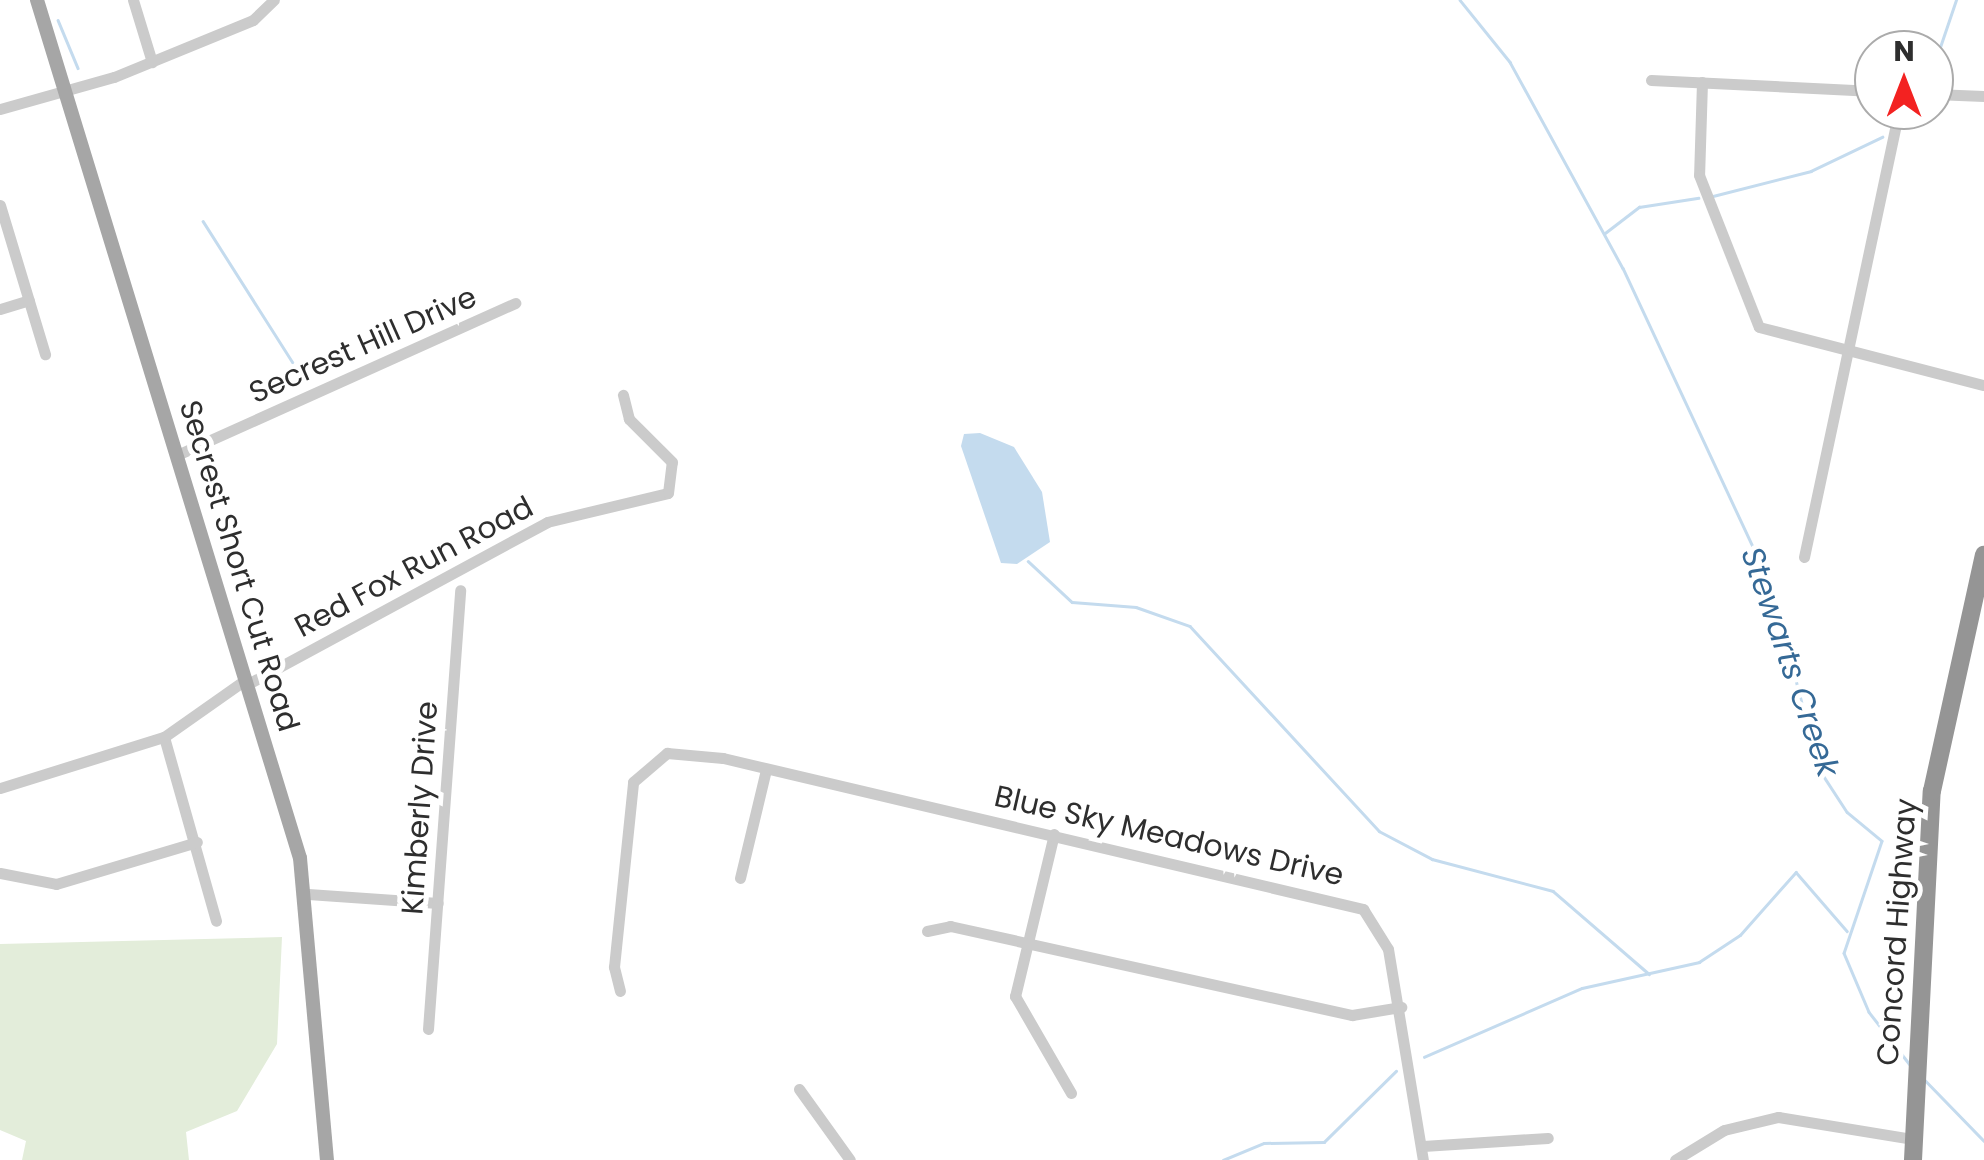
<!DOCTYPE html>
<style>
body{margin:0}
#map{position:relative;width:1984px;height:1160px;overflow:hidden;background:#fff;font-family:Poppins,sans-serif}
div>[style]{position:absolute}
.green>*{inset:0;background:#e3edda}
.water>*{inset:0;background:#c4dbee}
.stream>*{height:2.5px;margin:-1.25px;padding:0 1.25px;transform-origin:1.25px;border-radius:1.25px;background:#c4dbee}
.minor>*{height:11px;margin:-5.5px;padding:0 5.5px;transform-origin:5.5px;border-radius:5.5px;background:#cbcbcb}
.major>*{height:14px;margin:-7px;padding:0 7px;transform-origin:7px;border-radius:7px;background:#a6a6a6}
.highway>*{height:18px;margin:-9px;padding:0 9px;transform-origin:9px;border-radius:9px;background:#959595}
span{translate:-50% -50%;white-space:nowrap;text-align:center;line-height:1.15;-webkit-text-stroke:10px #fff;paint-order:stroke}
.street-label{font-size:30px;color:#2e2e2e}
.water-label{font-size:32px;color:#356996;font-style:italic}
.north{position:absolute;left:1854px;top:30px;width:100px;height:100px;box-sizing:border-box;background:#fff;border:2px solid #ababab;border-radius:50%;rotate:0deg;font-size:28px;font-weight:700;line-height:40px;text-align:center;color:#2e2e2e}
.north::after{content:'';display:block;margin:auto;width:35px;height:45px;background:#f32221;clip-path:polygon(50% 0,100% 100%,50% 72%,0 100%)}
</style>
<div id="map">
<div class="green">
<div style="clip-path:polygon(282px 937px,277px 1044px,237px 1111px,186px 1132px,189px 1160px,22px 1160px,26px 1141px,0 1130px,0 944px)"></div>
</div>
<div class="water">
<div style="clip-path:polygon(980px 433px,1014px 447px,1042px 492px,1050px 542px,1017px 564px,1001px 563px,961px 446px,964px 434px)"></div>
</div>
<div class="stream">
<div style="left:1460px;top:0;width:80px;rotate:51.1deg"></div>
<div style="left:1510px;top:62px;width:235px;rotate:61.3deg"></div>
<div style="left:1623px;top:268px;width:353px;rotate:65deg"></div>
<div style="left:1772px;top:588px;width:187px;rotate:75.4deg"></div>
<div style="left:1819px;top:769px;width:51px;rotate:56.9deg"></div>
<div style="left:1847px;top:812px;width:45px;rotate:39.6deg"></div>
<div style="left:1882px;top:841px;width:118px;rotate:108.7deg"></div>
<div style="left:1844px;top:953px;width:64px;rotate:67deg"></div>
<div style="left:1869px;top:1012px;width:68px;rotate:52.1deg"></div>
<div style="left:58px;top:20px;width:52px;rotate:67.4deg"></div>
<div style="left:1934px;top:65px;width:69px;rotate:-71.3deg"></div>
<div style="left:1713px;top:196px;width:101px;rotate:-14.3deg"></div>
<div style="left:1811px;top:171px;width:79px;rotate:-25.6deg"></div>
<div style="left:203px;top:221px;width:188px;rotate:57.6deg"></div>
<div style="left:1605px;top:233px;width:43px;rotate:-37.4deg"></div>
<div style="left:1639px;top:207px;width:60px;rotate:-8.7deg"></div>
<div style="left:1028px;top:561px;width:60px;rotate:43deg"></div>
<div style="left:1072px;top:602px;width:64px;rotate:4.5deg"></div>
<div style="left:1136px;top:607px;width:57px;rotate:19.4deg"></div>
<div style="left:1190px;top:626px;width:279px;rotate:47.3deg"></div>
<div style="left:1379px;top:831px;width:60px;rotate:27.8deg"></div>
<div style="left:1432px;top:859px;width:125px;rotate:14.8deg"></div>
<div style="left:1553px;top:891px;width:127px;rotate:40.8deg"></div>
<div style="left:1424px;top:1057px;width:172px;rotate:-23.6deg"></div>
<div style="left:1582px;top:988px;width:120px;rotate:-12.5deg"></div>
<div style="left:1699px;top:962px;width:49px;rotate:-33.4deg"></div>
<div style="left:1740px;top:935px;width:84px;rotate:-48.4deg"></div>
<div style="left:1796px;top:872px;width:78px;rotate:49.2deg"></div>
<div style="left:1924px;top:1079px;width:86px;rotate:45.9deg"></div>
<div style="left:1223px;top:1160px;width:44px;rotate:-22.5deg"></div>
<div style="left:1264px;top:1143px;width:60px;rotate:-1deg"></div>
<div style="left:1324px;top:1142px;width:101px;rotate:-44.6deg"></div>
</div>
<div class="minor">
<div style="left:133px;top:0;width:65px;rotate:73deg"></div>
<div style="left:1651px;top:80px;width:223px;rotate:2.8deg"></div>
<div style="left:1702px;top:82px;width:93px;rotate:91.8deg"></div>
<div style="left:1699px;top:175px;width:163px;rotate:68.5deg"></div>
<div style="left:1759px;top:327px;width:232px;rotate:14.5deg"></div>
<div style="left:1934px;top:94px;width:50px;rotate:2.3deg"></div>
<div style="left:0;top:109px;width:118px;rotate:-15.7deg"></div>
<div style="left:114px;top:77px;width:150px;rotate:-22.3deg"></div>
<div style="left:253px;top:20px;width:29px;rotate:-44deg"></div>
<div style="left:0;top:205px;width:156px;rotate:73.2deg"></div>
<div style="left:0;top:309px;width:30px;rotate:-17deg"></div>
<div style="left:177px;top:455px;width:371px;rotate:-24.2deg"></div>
<div style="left:1804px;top:557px;width:457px;rotate:-78deg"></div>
<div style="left:246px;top:685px;width:342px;rotate:-28.4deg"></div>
<div style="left:547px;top:522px;width:124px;rotate:-13.5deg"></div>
<div style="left:668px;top:493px;width:31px;rotate:-83deg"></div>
<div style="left:672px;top:462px;width:61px;rotate:-135deg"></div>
<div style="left:629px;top:419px;width:25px;rotate:-104deg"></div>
<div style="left:164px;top:737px;width:191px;rotate:74.2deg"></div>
<div style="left:0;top:788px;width:172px;rotate:-17.3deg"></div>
<div style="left:164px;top:737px;width:99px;rotate:-35.1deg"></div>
<div style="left:1054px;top:834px;width:167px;rotate:103.5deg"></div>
<div style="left:1015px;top:996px;width:112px;rotate:60deg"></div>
<div style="left:0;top:873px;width:57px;rotate:11.1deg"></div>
<div style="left:56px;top:884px;width:147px;rotate:-16.6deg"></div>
<div style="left:740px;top:878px;width:111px;rotate:-76.5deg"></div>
<div style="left:308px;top:894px;width:130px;rotate:4deg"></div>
<div style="left:927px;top:931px;width:24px;rotate:-12deg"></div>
<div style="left:950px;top:926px;width:412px;rotate:12.5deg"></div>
<div style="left:1352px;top:1015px;width:50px;rotate:-9.3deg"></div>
<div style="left:620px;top:991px;width:25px;rotate:-104deg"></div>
<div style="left:614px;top:967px;width:186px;rotate:-84.1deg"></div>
<div style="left:633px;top:782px;width:45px;rotate:-40.5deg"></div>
<div style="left:667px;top:753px;width:56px;rotate:5.1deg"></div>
<div style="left:723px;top:758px;width:658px;rotate:13.28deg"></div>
<div style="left:1363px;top:909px;width:47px;rotate:58deg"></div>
<div style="left:1388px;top:949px;width:214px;rotate:80.6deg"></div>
<div style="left:428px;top:1029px;width:440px;rotate:-85.8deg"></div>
<div style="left:799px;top:1089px;width:87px;rotate:54.3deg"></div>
<div style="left:1423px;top:1146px;width:125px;rotate:-3.7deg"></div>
<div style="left:1675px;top:1160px;width:57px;rotate:-31.5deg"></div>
<div style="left:1724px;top:1130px;width:56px;rotate:-13.5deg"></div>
<div style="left:1778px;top:1117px;width:137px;rotate:9.3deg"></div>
</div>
<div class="major">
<div style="left:37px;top:0;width:897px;rotate:72.96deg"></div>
<div style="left:300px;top:858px;width:303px;rotate:84.9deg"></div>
</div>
<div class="highway">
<div style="left:1913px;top:1160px;width:369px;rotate:-87.1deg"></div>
<div style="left:1932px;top:791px;width:242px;rotate:-77.6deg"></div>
</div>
<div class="street-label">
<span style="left:363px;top:345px;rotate:-24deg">Secrest Hill Drive</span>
<span style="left:239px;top:566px;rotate:73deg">Secrest Short Cut Road</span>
<span style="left:414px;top:567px;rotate:-28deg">Red Fox Run Road</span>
<span style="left:420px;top:808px;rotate:-86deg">Kimberly Drive</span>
<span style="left:1169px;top:836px;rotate:13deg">Blue Sky Meadows Drive</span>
<span style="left:1897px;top:932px;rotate:-86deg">Concord Highway</span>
</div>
<div class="water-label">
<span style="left:1790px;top:662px;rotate:71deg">Stewarts Creek</span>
</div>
<div class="north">N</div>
</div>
